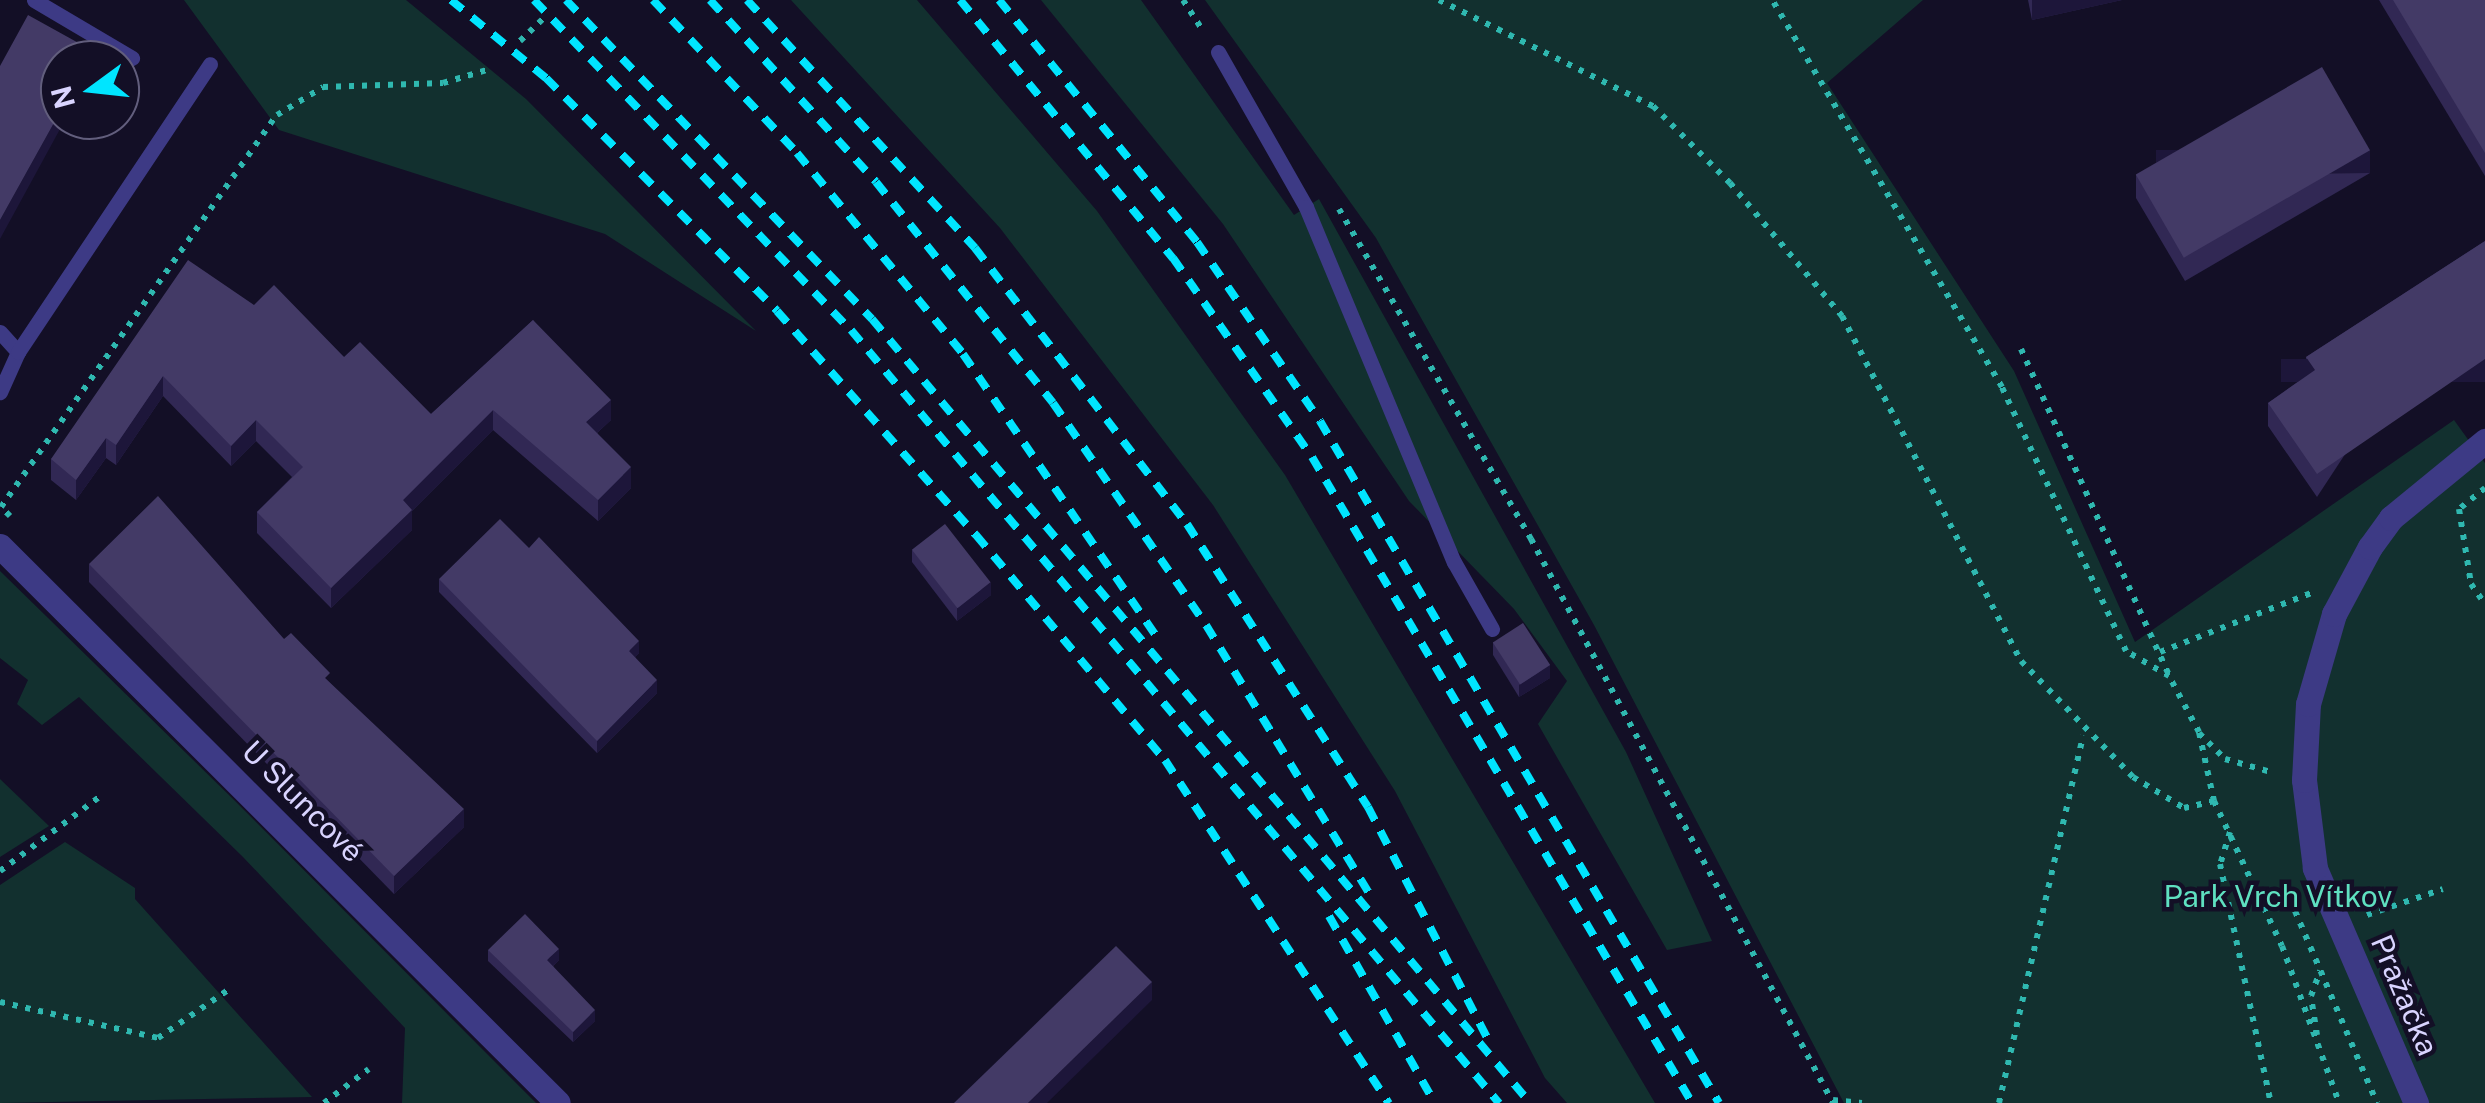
<!DOCTYPE html>
<meta charset="utf-8">
<style>
body{margin:0}
#map{position:relative;width:2485px;height:1103px;overflow:hidden;background:#130f26;font-family:"Public Sans",sans-serif}
div>[style]{position:absolute}
.green>*{inset:0;background:#12302f}
.path>*{height:6px;margin-top:-3px;transform-origin:0;background:repeating-linear-gradient(90deg,#2fb8b0 0 5px,transparent 0 13px)}
.service>*{height:15px;margin:-7.5px;padding:0 7.5px;transform-origin:7.5px;border-radius:7.5px;background:#3d3a85}
.minor>*{height:25px;margin:-12.5px;padding:0 12.5px;transform-origin:12.5px;border-radius:12.5px;background:#3d3a85}
.rail>*{height:8px;margin-top:-4px;transform-origin:0;background:repeating-linear-gradient(90deg,#00e5ff 0 15px,transparent 0 27px)}
.wall>*{inset:0;background:#312854}
.shaded-wall>*{inset:0;background:#1d163a;transform-origin:0 0}
.building>*{inset:0;background:#433a66;transform-origin:0 0}
span{translate:-50% -50%;white-space:nowrap;text-align:center;line-height:1.15;-webkit-text-stroke:9px #130f26;paint-order:stroke}
.street-label{font-size:30px;color:#d9d4ff}
.park-label{font-size:30px;color:#5fe0c0}
.north{position:absolute;left:40px;top:40px;width:100px;height:100px;box-sizing:border-box;background:#130f26;border:2px solid #625e7d;border-radius:50%;rotate:255deg;font-size:28px;font-weight:700;line-height:40px;text-align:center;color:#d9d4ff}
.north::after{content:'';display:block;margin:auto;width:35px;height:45px;background:#00e5ff;clip-path:polygon(50% 0,100% 100%,50% 72%,0 100%)}
</style>
<div id="map">
<div class="green">
<div style="clip-path:polygon(184px 0,406px 0,526px 99px,756px 331px,605px 234px,279px 130px)"></div>
<div style="clip-path:polygon(791px 0,917px 0,1097px 211px,1285px 475px,1655px 1103px,1567px 1103px,1545px 1078px,1395px 791px,1213px 505px,1000px 228px)"></div>
<div style="clip-path:polygon(1041px 0,1141px 0,1294px 215px,1319px 199px,1626px 752px,1712px 941px,1667px 950px,1538px 724px,1567px 681px,1514px 609px,1409px 501px,1223px 224px)"></div>
<div style="clip-path:polygon(1205px 0,1923px 0,1827px 83px,2014px 371px,2135px 642px,2454px 420px,2485px 463px,2485px 1103px,1844px 1103px,1594px 625px,1376px 238px)"></div>
<div style="clip-path:polygon(0 571px,232px 798px,536px 1103px,402px 1103px,405px 1028px,243px 857px,79px 697px,42px 725px,17px 704px,28px 680px,0 658px)"></div>
<div style="clip-path:polygon(0 779px,49px 826px,0 857px)"></div>
<div style="clip-path:polygon(65px 842px,135px 888px,135px 899px,312px 1097px,0 1103px,0 885px)"></div>
</div>
<div class="path">
<div style="left:1183px;top:0;width:38px;rotate:57deg"></div>
<div style="left:1439px;top:0;width:239px;rotate:26.4deg"></div>
<div style="left:1653px;top:106px;width:109px;rotate:45deg"></div>
<div style="left:1730px;top:183px;width:174px;rotate:49.9deg"></div>
<div style="left:1842px;top:316px;width:389px;rotate:62.6deg"></div>
<div style="left:2021px;top:661px;width:161px;rotate:46deg"></div>
<div style="left:2133px;top:777px;width:60px;rotate:31.3deg"></div>
<div style="left:2184px;top:808px;width:31px;rotate:-13deg"></div>
<div style="left:2214px;top:801px;width:71px;rotate:-102.3deg"></div>
<div style="left:2199px;top:732px;width:64px;rotate:-118.2deg"></div>
<div style="left:2169px;top:676px;width:50px;rotate:-149.8deg"></div>
<div style="left:2126px;top:651px;width:292px;rotate:-115.2deg"></div>
<div style="left:2002px;top:387px;width:450px;rotate:-120.7deg"></div>
<div style="left:520px;top:41px;width:39px;rotate:-44deg"></div>
<div style="left:1339px;top:209px;width:382px;rotate:59.8deg"></div>
<div style="left:1531px;top:539px;width:640px;rotate:61.83deg"></div>
<div style="left:2021px;top:349px;width:358px;rotate:65.6deg"></div>
<div style="left:2485px;top:488px;width:33px;rotate:141deg"></div>
<div style="left:2459px;top:509px;width:76px;rotate:80.9deg"></div>
<div style="left:2471px;top:584px;width:24px;rotate:55deg"></div>
<div style="left:10px;top:516px;width:13px;rotate:-135deg"></div>
<div style="left:1px;top:507px;width:479px;rotate:-54.9deg"></div>
<div style="left:277px;top:115px;width:54px;rotate:-31.3deg"></div>
<div style="left:323px;top:87px;width:120px;rotate:-1.9deg"></div>
<div style="left:443px;top:83px;width:46px;rotate:-16.5deg"></div>
<div style="left:2160px;top:652px;width:162px;rotate:-21.3deg"></div>
<div style="left:2199px;top:733px;width:37px;rotate:45deg"></div>
<div style="left:2225px;top:759px;width:51px;rotate:15.9deg"></div>
<div style="left:2214px;top:801px;width:160px;rotate:64.9deg"></div>
<div style="left:2282px;top:946px;width:167px;rotate:70deg"></div>
<div style="left:2230px;top:832px;width:34px;rotate:107deg"></div>
<div style="left:2220px;top:864px;width:244px;rotate:78deg"></div>
<div style="left:0;top:871px;width:127px;rotate:-36.7deg"></div>
<div style="left:2295px;top:911px;width:209px;rotate:66.9deg"></div>
<div style="left:2367px;top:915px;width:80px;rotate:-18.9deg"></div>
<div style="left:0;top:1002px;width:162px;rotate:12.8deg"></div>
<div style="left:158px;top:1038px;width:88px;rotate:-34.4deg"></div>
<div style="left:2317px;top:1035px;width:39px;rotate:-99deg"></div>
<div style="left:2311px;top:996px;width:27px;rotate:-70deg"></div>
<div style="left:1833px;top:1100px;width:29px;rotate:6deg"></div>
<div style="left:324px;top:1103px;width:56px;rotate:-37.1deg"></div>
<div style="left:1999px;top:1103px;width:377px;rotate:-77.1deg"></div>
</div>
<div class="service">
<div style="left:34px;top:0;width:114px;rotate:30.6deg"></div>
<div style="left:1218px;top:52px;width:178px;rotate:60.4deg"></div>
<div style="left:1306px;top:207px;width:385px;rotate:67.4deg"></div>
<div style="left:1454px;top:562px;width:77px;rotate:60.4deg"></div>
<div style="left:0;top:332px;width:27px;rotate:48deg"></div>
<div style="left:18px;top:352px;width:44px;rotate:114.2deg"></div>
<div style="left:18px;top:352px;width:346px;rotate:-56.3deg"></div>
</div>
<div class="minor">
<div style="left:0;top:546px;width:788px;rotate:44.95deg"></div>
<div style="left:2416px;top:1103px;width:256px;rotate:-113.3deg"></div>
<div style="left:2315px;top:868px;width:89px;rotate:-97.1deg"></div>
<div style="left:2304px;top:780px;width:76px;rotate:-87deg"></div>
<div style="left:2308px;top:704px;width:94px;rotate:-73.9deg"></div>
<div style="left:2334px;top:614px;width:76px;rotate:-61.8deg"></div>
<div style="left:2370px;top:547px;width:36px;rotate:-54deg"></div>
<div style="left:2391px;top:518px;width:122px;rotate:-39.3deg"></div>
</div>
<div class="rail">
<div style="left:451px;top:0;width:123px;rotate:39.4deg"></div>
<div style="left:546px;top:78px;width:328px;rotate:45.2deg"></div>
<div style="left:777px;top:311px;width:300px;rotate:48.4deg"></div>
<div style="left:976px;top:535px;width:294px;rotate:50deg"></div>
<div style="left:1165px;top:760px;width:410px;rotate:56.9deg"></div>
<div style="left:534px;top:0;width:458px;rotate:46.2deg"></div>
<div style="left:851px;top:330px;width:1009px;rotate:50.03deg"></div>
<div style="left:566px;top:0;width:442px;rotate:46.2deg"></div>
<div style="left:872px;top:319px;width:1024px;rotate:49.99deg"></div>
<div style="left:653px;top:0;width:210px;rotate:46.7deg"></div>
<div style="left:797px;top:153px;width:261px;rotate:50.4deg"></div>
<div style="left:963px;top:354px;width:347px;rotate:55.6deg"></div>
<div style="left:710px;top:0;width:246px;rotate:47.6deg"></div>
<div style="left:876px;top:182px;width:283px;rotate:51.3deg"></div>
<div style="left:1053px;top:403px;width:270px;rotate:55.4deg"></div>
<div style="left:1206px;top:625px;width:316px;rotate:58.7deg"></div>
<div style="left:747px;top:0;width:337px;rotate:47.4deg"></div>
<div style="left:975px;top:248px;width:348px;rotate:52.5deg"></div>
<div style="left:1187px;top:524px;width:336px;rotate:57.4deg"></div>
<div style="left:1368px;top:807px;width:268px;rotate:62.7deg"></div>
<div style="left:960px;top:0;width:335px;rotate:50.5deg"></div>
<div style="left:1173px;top:258px;width:243px;rotate:55.1deg"></div>
<div style="left:1312px;top:457px;width:749px;rotate:59.53deg"></div>
<div style="left:999px;top:0;width:313px;rotate:50.7deg"></div>
<div style="left:1197px;top:242px;width:217px;rotate:55.5deg"></div>
<div style="left:1320px;top:421px;width:790px;rotate:59.67deg"></div>
<div style="left:1329px;top:916px;width:215px;rotate:60.5deg"></div>
</div>
<div class="wall">
<div style="clip-path:polygon(2028px 0,2122px 0,2032px 20px)"></div>
<div style="clip-path:polygon(2379px 0,2485px 0,2485px 176px)"></div>
<div style="clip-path:polygon(2370px 173px,2185px 281px,2136px 198px,2136px 175px)"></div>
<div style="clip-path:polygon(2485px 241px,2317px 497px,2268px 426px,2268px 403px,2306px 376px,2306px 357px)"></div>
<div style="clip-path:polygon(254px 305px,344px 357px,431px 414px,533px 320px,611px 420px,597px 433px,631px 488px,598px 521px,493px 430px,412px 511px,412px 530px,331px 608px,257px 533px,257px 512px,292px 477px,256px 441px,231px 466px,163px 396px,116px 465px,106px 458px,76px 500px,51px 480px,51px 459px)"></div>
<div style="clip-path:polygon(912px 550px,991px 595px,957px 621px,912px 562px)"></div>
<div style="clip-path:polygon(89px 564px,284px 639px,330px 683px,464px 827px,394px 894px,89px 582px)"></div>
<div style="clip-path:polygon(439px 579px,639px 653px,635px 657px,657px 693px,597px 753px,439px 592px)"></div>
<div style="clip-path:polygon(1493px 642px,1550px 678px,1519px 697px,1493px 655px)"></div>
<div style="clip-path:polygon(488px 950px,559px 960px,553px 966px,595px 1021px,573px 1042px,488px 961px)"></div>
</div>
<div class="shaded-wall">
<div style="clip-path:polygon(2032px 0,2122px 0,2032px 20px)"></div>
<div style="clip-path:polygon(60px 112px,60px 120px,65px 120px,0 239px,0 220px)"></div>
<div style="left:2370px;top:150px;width:23px;height:214px;rotate:90deg"></div>
<div style="left:2485px;top:359px;width:23px;height:204px;rotate:90deg"></div>
<div style="clip-path:polygon(163px 376px,163px 396px,116px 465px,116px 445px)"></div>
<div style="clip-path:polygon(611px 400px,611px 420px,586px 443px,586px 422px)"></div>
<div style="clip-path:polygon(493px 410px,493px 430px,412px 511px,412px 530px,331px 608px,331px 588px,403px 500px)"></div>
<div style="clip-path:polygon(256px 420px,256px 441px,231px 466px,231px 446px)"></div>
<div style="clip-path:polygon(106px 438px,106px 458px,76px 500px,76px 480px)"></div>
<div style="clip-path:polygon(631px 467px,631px 488px,598px 521px,598px 500px)"></div>
<div style="clip-path:polygon(991px 582px,991px 595px,957px 621px,957px 608px)"></div>
<div style="clip-path:polygon(639px 641px,639px 653px,629px 664px,629px 651px)"></div>
<div style="clip-path:polygon(1550px 665px,1550px 678px,1519px 697px,1519px 685px)"></div>
<div style="clip-path:polygon(657px 680px,657px 693px,597px 753px,597px 741px)"></div>
<div style="clip-path:polygon(464px 809px,464px 827px,394px 894px,394px 876px)"></div>
<div style="clip-path:polygon(559px 949px,559px 960px,547px 971px,547px 960px)"></div>
<div style="clip-path:polygon(1152px 982px,1152px 1000px,1047px 1103px,1028px 1103px)"></div>
<div style="clip-path:polygon(595px 1010px,595px 1021px,573px 1042px,573px 1032px)"></div>
</div>
<div class="building">
<div style="clip-path:polygon(2393px 0,2485px 0,2485px 153px)"></div>
<div style="clip-path:polygon(28px 15px,93px 51px,88px 60px,60px 60px,60px 112px,0 220px,0 66px)"></div>
<div style="left:2322px;top:67px;width:96px;height:215px;rotate:60deg"></div>
<div style="clip-path:polygon(2485px 241px,2485px 359px,2317px 474px,2268px 403px,2315px 370px,2306px 357px)"></div>
<div style="clip-path:polygon(188px 260px,254px 305px,274px 285px,344px 357px,360px 342px,431px 414px,533px 320px,611px 400px,586px 422px,631px 467px,598px 500px,493px 410px,403px 500px,412px 510px,331px 588px,257px 512px,303px 467px,256px 420px,231px 446px,163px 376px,116px 445px,106px 438px,76px 480px,51px 459px)"></div>
<div style="clip-path:polygon(158px 496px,284px 639px,291px 633px,330px 673px,325px 678px,464px 809px,394px 876px,89px 564px)"></div>
<div style="clip-path:polygon(500px 519px,529px 548px,539px 537px,639px 641px,629px 651px,657px 680px,597px 741px,439px 579px)"></div>
<div style="left:945px;top:524px;width:74px;height:42px;rotate:52deg"></div>
<div style="left:1523px;top:623px;width:50px;height:36px;rotate:57deg"></div>
<div style="clip-path:polygon(525px 914px,559px 949px,547px 960px,595px 1010px,573px 1032px,488px 950px)"></div>
<div style="clip-path:polygon(1116px 946px,1152px 982px,1028px 1103px,954px 1103px)"></div>
</div>
<div class="street-label">
<span style="left:303px;top:801px;rotate:45deg">U Sluncové</span>
<span style="left:2405px;top:995px;rotate:67deg">Pražačka</span>
</div>
<div class="park-label">
<span style="left:2278px;top:896px">Park Vrch Vítkov</span>
</div>
<div class="north">N</div>
</div>
